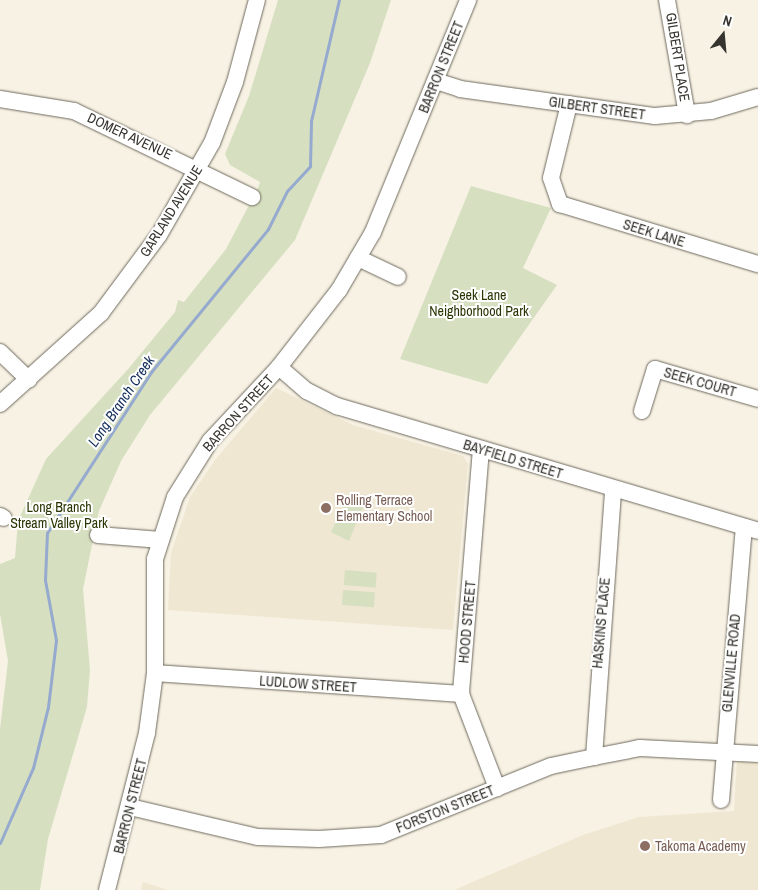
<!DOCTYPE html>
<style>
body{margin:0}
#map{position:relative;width:758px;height:890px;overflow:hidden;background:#f7f2e4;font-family:"Archivo Narrow",sans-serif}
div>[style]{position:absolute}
.built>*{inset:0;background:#efe7d2}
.green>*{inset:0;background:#d6e0c0;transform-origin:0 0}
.stream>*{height:3px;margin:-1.5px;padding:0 1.5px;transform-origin:1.5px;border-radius:1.5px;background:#95aace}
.roads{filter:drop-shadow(0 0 1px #6e695d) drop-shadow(0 0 1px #6e695d)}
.minor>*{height:16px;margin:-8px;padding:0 8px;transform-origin:8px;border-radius:8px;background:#fff}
.dots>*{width:14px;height:14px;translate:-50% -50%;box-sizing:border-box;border:2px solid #fff;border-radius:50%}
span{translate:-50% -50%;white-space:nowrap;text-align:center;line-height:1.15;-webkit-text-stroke:4px #fff;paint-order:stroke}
.street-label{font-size:14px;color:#36342e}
.park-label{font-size:14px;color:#2a3403}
.education-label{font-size:14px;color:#785e54}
.left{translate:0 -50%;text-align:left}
.water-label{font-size:15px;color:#142f5c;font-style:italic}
.north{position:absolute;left:698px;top:10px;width:50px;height:50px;-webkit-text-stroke:4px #fff;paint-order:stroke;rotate:17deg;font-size:14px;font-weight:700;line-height:20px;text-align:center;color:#36342e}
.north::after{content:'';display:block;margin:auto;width:18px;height:22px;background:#36342e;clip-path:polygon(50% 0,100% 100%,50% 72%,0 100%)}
</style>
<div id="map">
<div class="built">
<div style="clip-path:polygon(276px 388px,353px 425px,463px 456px,468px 464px,453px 630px,168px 610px,171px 553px,190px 497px,215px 460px)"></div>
<div style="clip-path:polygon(737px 759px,758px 761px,758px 890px,454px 890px,583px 835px,639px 817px,734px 811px)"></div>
<div style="clip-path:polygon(143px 882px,168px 890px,141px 890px)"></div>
</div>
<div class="green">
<div style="clip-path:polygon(278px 0,391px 0,370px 63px,295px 240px,150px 415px,121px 461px,99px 511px,83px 589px,90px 670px,87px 707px,48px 839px,40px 890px,0 890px,0 729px,8px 661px,0 614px,0 564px,15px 558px,18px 521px,46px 459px,129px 368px,175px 312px,178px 300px,184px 302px,226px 249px,258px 188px,260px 182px,230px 165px,225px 154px,249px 96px)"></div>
<div style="clip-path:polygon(471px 186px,551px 208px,523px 268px,557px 285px,487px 384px,400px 359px)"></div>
<div style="clip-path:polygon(350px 492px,367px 496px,349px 541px,331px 532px)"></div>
<div style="left:345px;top:570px;width:32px;height:15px;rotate:5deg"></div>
<div style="left:343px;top:590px;width:32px;height:15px;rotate:4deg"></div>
</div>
<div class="stream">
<div style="left:0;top:843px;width:82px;rotate:-66.3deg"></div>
<div style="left:33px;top:768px;width:63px;rotate:-76.2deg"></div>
<div style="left:48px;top:707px;width:67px;rotate:-83.2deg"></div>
<div style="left:56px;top:640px;width:61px;rotate:-100.4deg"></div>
<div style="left:45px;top:580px;width:47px;rotate:-87.6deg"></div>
<div style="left:47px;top:533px;width:192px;rotate:-57.1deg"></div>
<div style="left:151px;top:372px;width:185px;rotate:-50.7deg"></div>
<div style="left:268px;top:229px;width:42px;rotate:-63.4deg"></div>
<div style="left:287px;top:191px;width:34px;rotate:-47deg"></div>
<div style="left:310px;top:166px;width:45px;rotate:-88.7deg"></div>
<div style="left:311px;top:121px;width:124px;rotate:-77deg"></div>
</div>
<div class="roads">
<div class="minor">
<div style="left:667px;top:0;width:117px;rotate:80.1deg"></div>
<div style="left:436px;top:81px;width:25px;rotate:18deg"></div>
<div style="left:460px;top:89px;width:197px;rotate:7.9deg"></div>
<div style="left:655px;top:116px;width:56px;rotate:-5.1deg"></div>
<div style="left:711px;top:111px;width:49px;rotate:-16.6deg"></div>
<div style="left:0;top:99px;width:75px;rotate:9.2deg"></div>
<div style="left:74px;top:111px;width:198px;rotate:25.8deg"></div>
<div style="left:569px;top:104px;width:76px;rotate:103.7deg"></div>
<div style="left:551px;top:178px;width:28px;rotate:71deg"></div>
<div style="left:560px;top:204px;width:207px;rotate:16.9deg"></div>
<div style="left:358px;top:258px;width:44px;rotate:25.4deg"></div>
<div style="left:0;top:352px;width:40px;rotate:44deg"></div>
<div style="left:279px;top:367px;width:37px;rotate:41deg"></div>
<div style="left:307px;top:391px;width:34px;rotate:27deg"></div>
<div style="left:337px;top:406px;width:439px;rotate:16.5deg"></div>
<div style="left:0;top:404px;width:136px;rotate:-42deg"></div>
<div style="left:101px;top:313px;width:97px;rotate:-53.4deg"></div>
<div style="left:159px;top:235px;width:106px;rotate:-60.1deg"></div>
<div style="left:212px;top:143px;width:65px;rotate:-69.3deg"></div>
<div style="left:235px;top:82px;width:85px;rotate:-75deg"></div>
<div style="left:642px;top:411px;width:44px;rotate:-72.8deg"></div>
<div style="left:655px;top:369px;width:107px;rotate:16.2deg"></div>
<div style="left:481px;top:449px;width:246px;rotate:94.7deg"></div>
<div style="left:461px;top:694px;width:101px;rotate:69deg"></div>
<div style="left:0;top:516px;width:4px;rotate:27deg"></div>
<div style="left:98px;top:535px;width:63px;rotate:4.5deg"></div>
<div style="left:155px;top:673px;width:307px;rotate:3.9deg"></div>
<div style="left:594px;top:757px;width:268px;rotate:-85.9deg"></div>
<div style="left:721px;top:800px;width:274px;rotate:-85.2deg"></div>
<div style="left:130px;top:807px;width:131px;rotate:13.2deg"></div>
<div style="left:258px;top:837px;width:61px;rotate:1.9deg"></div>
<div style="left:319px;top:839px;width:62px;rotate:-3.7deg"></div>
<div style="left:381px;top:835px;width:183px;rotate:-22.1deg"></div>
<div style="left:551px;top:766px;width:44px;rotate:-11.8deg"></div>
<div style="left:594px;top:757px;width:47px;rotate:-11.1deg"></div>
<div style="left:640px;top:748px;width:118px;rotate:2.9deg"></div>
<div style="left:107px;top:890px;width:162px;rotate:-75.7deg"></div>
<div style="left:147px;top:733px;width:61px;rotate:-82.4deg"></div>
<div style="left:155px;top:673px;width:114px;rotate:-90deg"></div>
<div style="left:155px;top:559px;width:65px;rotate:-72.1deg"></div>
<div style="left:175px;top:497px;width:66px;rotate:-58deg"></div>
<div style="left:210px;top:441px;width:101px;rotate:-47deg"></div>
<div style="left:279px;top:367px;width:98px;rotate:-52.1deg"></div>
<div style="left:339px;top:290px;width:67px;rotate:-59.6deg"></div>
<div style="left:373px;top:232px;width:251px;rotate:-67.7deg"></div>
</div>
</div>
<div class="dots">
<div style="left:326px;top:508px;background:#8d6e63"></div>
<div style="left:645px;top:846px;background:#8d6e63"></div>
</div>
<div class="street-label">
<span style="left:678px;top:57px;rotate:81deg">GILBERT PLACE</span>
<span style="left:441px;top:67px;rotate:-68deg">BARRON STREET</span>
<span style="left:597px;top:108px;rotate:8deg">GILBERT STREET</span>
<span style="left:130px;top:136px;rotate:25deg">DOMER AVENUE</span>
<span style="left:171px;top:211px;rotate:-58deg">GARLAND AVENUE</span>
<span style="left:654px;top:233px;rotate:17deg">SEEK LANE</span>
<span style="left:700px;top:382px;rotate:16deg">SEEK COURT</span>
<span style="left:238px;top:413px;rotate:-48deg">BARRON STREET</span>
<span style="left:513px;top:459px;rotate:17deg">BAYFIELD STREET</span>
<span style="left:467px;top:622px;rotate:-85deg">HOOD STREET</span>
<span style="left:601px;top:623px;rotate:-85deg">HASKINS PLACE</span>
<span style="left:731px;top:663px;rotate:-85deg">GLENVILLE ROAD</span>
<span style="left:308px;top:684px;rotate:4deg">LUDLOW STREET</span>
<span style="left:130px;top:806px;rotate:-76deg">BARRON STREET</span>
<span style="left:445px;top:809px;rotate:-22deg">FORSTON STREET</span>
</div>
<div class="park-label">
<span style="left:479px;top:303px">Seek Lane<br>Neighborhood Park</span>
<span style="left:59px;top:515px">Long Branch<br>Stream Valley Park</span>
</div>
<div class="education-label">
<span class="left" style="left:336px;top:508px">Rolling Terrace<br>Elementary School</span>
<span class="left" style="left:655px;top:846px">Takoma Academy</span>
</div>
<div class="water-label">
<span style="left:121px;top:401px;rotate:-56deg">Long Branch Creek</span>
</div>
<div class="north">N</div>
</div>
